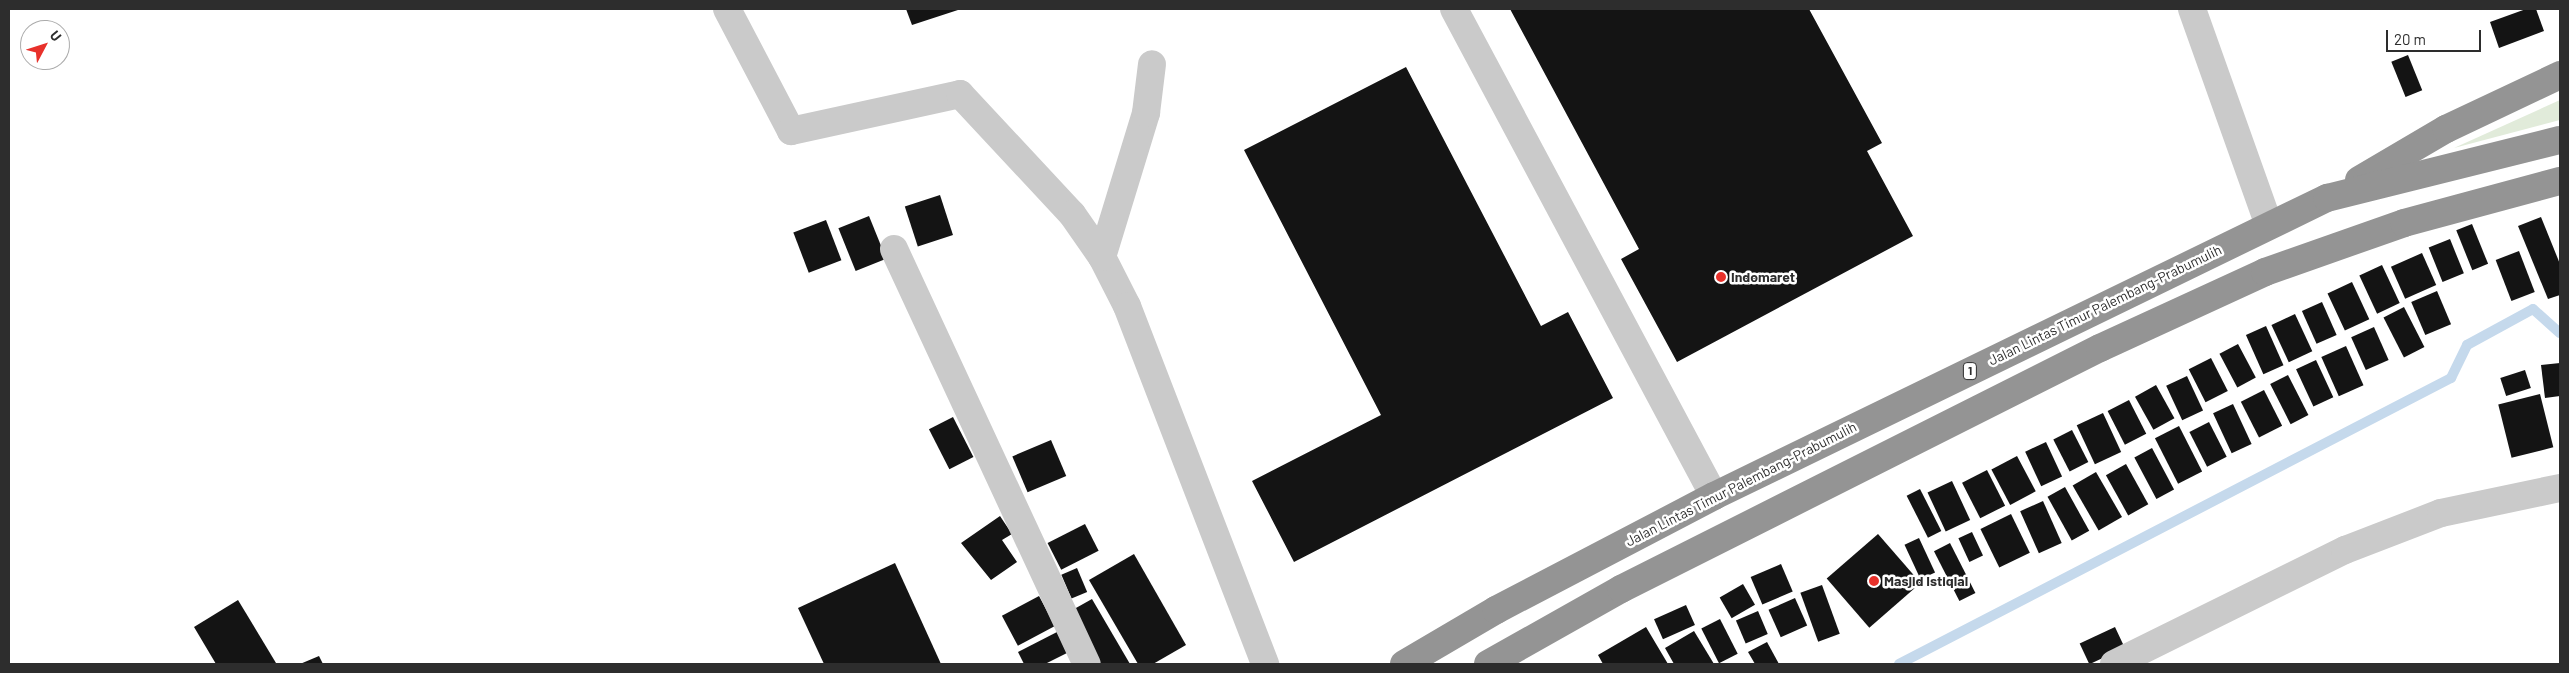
<!DOCTYPE html>
<style>
body{margin:0}
#map{position:relative;width:2569px;height:673px;overflow:hidden;background:#fff;font-family:Barlow,sans-serif}
div>[style]{position:absolute}
.green>*{inset:0;background:#e1ebda}
.stream>*{height:10px;margin:-5px;padding:0 5px;transform-origin:5px;border-radius:5px;background:#c5d9ec}
.building>*{inset:0;background:#141414;transform-origin:0 0}
.minor>*{height:28px;margin:-14px;padding:0 14px;transform-origin:14px;border-radius:14px;background:#cacaca}
.highway>*{height:28px;margin:-14px;padding:0 14px;transform-origin:14px;border-radius:14px;background:#949494}
.dots>*{width:14px;height:14px;translate:-50% -50%;box-sizing:border-box;border:2px solid #fff;border-radius:50%}
span{translate:-50% -50%;white-space:nowrap;text-align:center;line-height:1.15;-webkit-text-stroke:5px #fff;paint-order:stroke}
.shield-label span{padding:1px 4px;background:#fff;border:1px solid;border-radius:4px;-webkit-text-stroke-width:0}
.shield-label{font-size:12px;color:#2d2d2d;font-weight:700}
.poi-label{font-size:14px;color:#2d2d2d;font-weight:700}
.left{translate:0 -50%;text-align:left}
.street-label{font-size:14px;color:#2d2d2d}
.frame{position:absolute;inset:0;border:10px solid #2d2d2d;pointer-events:none}
.north{position:absolute;left:20px;top:20px;width:50px;height:50px;box-sizing:border-box;background:#fff;border:1px solid #ababab;border-radius:50%;rotate:50deg;font-size:14px;font-weight:700;line-height:20px;text-align:center;color:#2d2d2d}
.north::after{content:'';display:block;margin:auto;width:18px;height:22px;background:#e8312b;clip-path:polygon(50% 0,100% 100%,50% 72%,0 100%)}
.scale{position:absolute;left:2386px;top:30px;width:95px;height:22px;box-sizing:border-box;border:2px solid #2d2d2d;border-top:0;padding-left:6px;font-size:15px;line-height:18px;white-space:nowrap;color:#2d2d2d;-webkit-text-stroke:4px #fff;paint-order:stroke}
</style>
<div id="map">
<div class="green">
<div style="clip-path:polygon(2560px 100px,2560px 120px,2454px 148px)"></div>
</div>
<div class="stream">
<div style="left:1899px;top:664px;width:622px;rotate:-27.39deg"></div>
<div style="left:2451px;top:378px;width:37px;rotate:-64deg"></div>
<div style="left:2467px;top:345px;width:75px;rotate:-28.6deg"></div>
<div style="left:2533px;top:309px;width:36px;rotate:42deg"></div>
</div>
<div class="building">
<div style="clip-path:polygon(906px 9px,961px 9px,912px 25px)"></div>
<div style="clip-path:polygon(1510px 9px,1809px 9px,1882px 143px,1867px 151px,1913px 236px,1677px 362px,1621px 259px,1639px 249px)"></div>
<div style="clip-path:polygon(2526px 9px,2536px 9px,2544px 31px,2499px 48px,2490px 22px)"></div>
<div style="left:2408px;top:55px;width:38px;height:18px;rotate:68deg"></div>
<div style="clip-path:polygon(1406px 67px,1541px 326px,1568px 312px,1613px 398px,1294px 562px,1252px 481px,1381px 415px,1244px 150px)"></div>
<div style="left:940px;top:195px;width:42px;height:37px;rotate:72deg"></div>
<div style="left:869px;top:216px;width:46px;height:33px;rotate:68deg"></div>
<div style="clip-path:polygon(2541px 217px,2560px 264px,2560px 295px,2548px 299px,2518px 226px)"></div>
<div style="left:826px;top:220px;width:43px;height:35px;rotate:69deg"></div>
<div style="left:2472px;top:224px;width:43px;height:17px;rotate:68deg"></div>
<div style="left:2450px;top:239px;width:37px;height:23px;rotate:68deg"></div>
<div style="left:2519px;top:251px;width:44px;height:25px;rotate:69deg"></div>
<div style="left:2422px;top:253px;width:35px;height:34px;rotate:66deg"></div>
<div style="left:2382px;top:265px;width:42px;height:25px;rotate:65deg"></div>
<div style="left:2352px;top:282px;width:41px;height:27px;rotate:65deg"></div>
<div style="left:2437px;top:291px;width:36px;height:28px;rotate:67deg"></div>
<div style="left:2322px;top:302px;width:36px;height:22px;rotate:66deg"></div>
<div style="left:2404px;top:307px;width:45px;height:23px;rotate:63deg"></div>
<div style="left:2295px;top:314px;width:41px;height:26px;rotate:65deg"></div>
<div style="left:2266px;top:326px;width:43px;height:22px;rotate:66deg"></div>
<div style="left:2374px;top:327px;width:36px;height:25px;rotate:66deg"></div>
<div style="left:2238px;top:344px;width:38px;height:21px;rotate:62deg"></div>
<div style="left:2346px;top:346px;width:43px;height:27px;rotate:66deg"></div>
<div style="left:2211px;top:358px;width:37px;height:25px;rotate:63deg"></div>
<div style="left:2316px;top:360px;width:41px;height:22px;rotate:65deg"></div>
<div style="clip-path:polygon(2560px 363px,2560px 396px,2545px 398px,2541px 365px)"></div>
<div style="left:2525px;top:370px;width:19px;height:26px;rotate:72deg"></div>
<div style="left:2288px;top:375px;width:45px;height:20px;rotate:63deg"></div>
<div style="left:2187px;top:376px;width:38px;height:23px;rotate:65deg"></div>
<div style="left:2156px;top:385px;width:38px;height:24px;rotate:61deg"></div>
<div style="left:2264px;top:390px;width:40px;height:26px;rotate:63deg"></div>
<div style="left:2540px;top:394px;width:55px;height:43px;rotate:76deg"></div>
<div style="left:2129px;top:400px;width:38px;height:24px;rotate:63deg"></div>
<div style="left:2233px;top:404px;width:44px;height:22px;rotate:65deg"></div>
<div style="left:2103px;top:413px;width:43px;height:29px;rotate:65deg"></div>
<div style="left:953px;top:417px;width:45px;height:27px;rotate:63deg"></div>
<div style="left:2209px;top:422px;width:39px;height:22px;rotate:63deg"></div>
<div style="left:2179px;top:426px;width:51px;height:27px;rotate:63deg"></div>
<div style="left:2072px;top:430px;width:36px;height:21px;rotate:63deg"></div>
<div style="left:1051px;top:440px;width:39px;height:42px;rotate:67deg"></div>
<div style="left:2046px;top:442px;width:38px;height:23px;rotate:65deg"></div>
<div style="left:2152px;top:448px;width:47px;height:20px;rotate:62deg"></div>
<div style="left:2017px;top:456px;width:40px;height:29px;rotate:62deg"></div>
<div style="left:2126px;top:464px;width:46px;height:23px;rotate:61deg"></div>
<div style="left:1987px;top:470px;width:40px;height:28px;rotate:63deg"></div>
<div style="left:2096px;top:472px;width:52px;height:27px;rotate:60deg"></div>
<div style="left:1952px;top:481px;width:43px;height:27px;rotate:65deg"></div>
<div style="left:2065px;top:487px;width:50px;height:20px;rotate:61deg"></div>
<div style="left:1920px;top:489px;width:47px;height:15px;rotate:63deg"></div>
<div style="left:2043px;top:501px;width:46px;height:25px;rotate:66deg"></div>
<div style="left:2011px;top:514px;width:43px;height:34px;rotate:64deg"></div>
<div style="clip-path:polygon(1000px 516px,1012px 534px,1002px 540px,1017px 562px,991px 580px,961px 543px)"></div>
<div style="left:1085px;top:524px;width:30px;height:42px;rotate:63deg"></div>
<div style="left:1972px;top:532px;width:26px;height:15px;rotate:65deg"></div>
<div style="left:1878px;top:534px;width:65px;height:68px;rotate:49deg"></div>
<div style="left:1919px;top:538px;width:38px;height:16px;rotate:65deg"></div>
<div style="left:1950px;top:543px;width:56px;height:18px;rotate:63deg"></div>
<div style="clip-path:polygon(1134px 554px,1186px 645px,1153px 664px,1138px 664px,1089px 580px)"></div>
<div style="clip-path:polygon(895px 563px,941px 664px,824px 664px,798px 608px)"></div>
<div style="left:1781px;top:564px;width:30px;height:33px;rotate:67deg"></div>
<div style="left:1077px;top:568px;width:26px;height:17px;rotate:67deg"></div>
<div style="left:1743px;top:584px;width:24px;height:27px;rotate:60deg"></div>
<div style="left:1822px;top:585px;width:52px;height:23px;rotate:70deg"></div>
<div style="left:1039px;top:596px;width:34px;height:42px;rotate:62deg"></div>
<div style="left:1795px;top:598px;width:30px;height:29px;rotate:66deg"></div>
<div style="clip-path:polygon(1092px 599px,1130px 664px,1097px 664px,1067px 613px)"></div>
<div style="clip-path:polygon(238px 600px,276px 663px,273px 664px,216px 664px,194px 627px)"></div>
<div style="left:1686px;top:605px;width:22px;height:35px;rotate:66deg"></div>
<div style="left:1758px;top:611px;width:25px;height:24px;rotate:67deg"></div>
<div style="left:1720px;top:619px;width:39px;height:21px;rotate:63deg"></div>
<div style="clip-path:polygon(1646px 627px,1668px 664px,1603px 664px,1598px 655px)"></div>
<div style="left:2115px;top:627px;width:23px;height:39px;rotate:65deg"></div>
<div style="clip-path:polygon(1694px 631px,1714px 664px,1674px 664px,1665px 648px)"></div>
<div style="clip-path:polygon(1057px 632px,1067px 653px,1045px 664px,1024px 664px,1018px 652px)"></div>
<div style="clip-path:polygon(1767px 642px,1779px 664px,1755px 664px,1748px 652px)"></div>
<div style="clip-path:polygon(319px 656px,323px 664px,300px 664px)"></div>
</div>
<div class="minor">
<div style="left:727px;top:9px;width:138px;rotate:62.3deg"></div>
<div style="left:791px;top:131px;width:173px;rotate:-12.3deg"></div>
<div style="left:960px;top:94px;width:164px;rotate:47deg"></div>
<div style="left:1072px;top:214px;width:52px;rotate:55.1deg"></div>
<div style="left:1102px;top:257px;width:55px;rotate:63deg"></div>
<div style="left:1127px;top:306px;width:384px;rotate:68.9deg"></div>
<div style="left:1454px;top:9px;width:552px;rotate:61.9deg"></div>
<div style="left:2192px;top:9px;width:229px;rotate:70.4deg"></div>
<div style="left:894px;top:249px;width:458px;rotate:65.1deg"></div>
<div style="left:1102px;top:257px;width:151px;rotate:-73deg"></div>
<div style="left:1146px;top:113px;width:49px;rotate:-83deg"></div>
<div style="left:2114px;top:664px;width:258px;rotate:-26.3deg"></div>
<div style="left:2345px;top:550px;width:103px;rotate:-21.1deg"></div>
<div style="left:2441px;top:513px;width:122px;rotate:-11.9deg"></div>
</div>
<div class="highway">
<div style="left:2359px;top:180px;width:101px;rotate:-30.4deg"></div>
<div style="left:2446px;top:129px;width:126px;rotate:-25.3deg"></div>
<div style="left:1404px;top:664px;width:107px;rotate:-30.4deg"></div>
<div style="left:1496px;top:610px;width:246px;rotate:-27.6deg"></div>
<div style="left:1714px;top:496px;width:682px;rotate:-25.93deg"></div>
<div style="left:2327px;top:198px;width:240px;rotate:-14deg"></div>
<div style="left:1488px;top:664px;width:153px;rotate:-29.4deg"></div>
<div style="left:1621px;top:589px;width:536px;rotate:-26.71deg"></div>
<div style="left:2100px;top:348px;width:182px;rotate:-24.7deg"></div>
<div style="left:2265px;top:272px;width:147px;rotate:-19.4deg"></div>
<div style="left:2404px;top:223px;width:162px;rotate:-15.1deg"></div>
</div>
<div class="dots">
<div style="left:1721px;top:277px;background:#e8312b"></div>
<div style="left:1874px;top:581px;background:#e8312b"></div>
</div>
<div class="shield-label">
<span style="left:1970px;top:371px">1</span>
</div>
<div class="poi-label">
<span class="left" style="left:1731px;top:277px">Indomaret</span>
<span class="left" style="left:1884px;top:581px">Masjid Istiqlal</span>
</div>
<div class="street-label">
<span style="left:2105px;top:305px;rotate:-26deg">Jalan Lintas Timur Palembang-Prabumulih</span>
<span style="left:1741px;top:484px;rotate:-27deg">Jalan Lintas Timur Palembang-Prabumulih</span>
</div>
<div class="frame"></div>
<div class="north">U</div>
<div class="scale">20 m</div>
</div>
